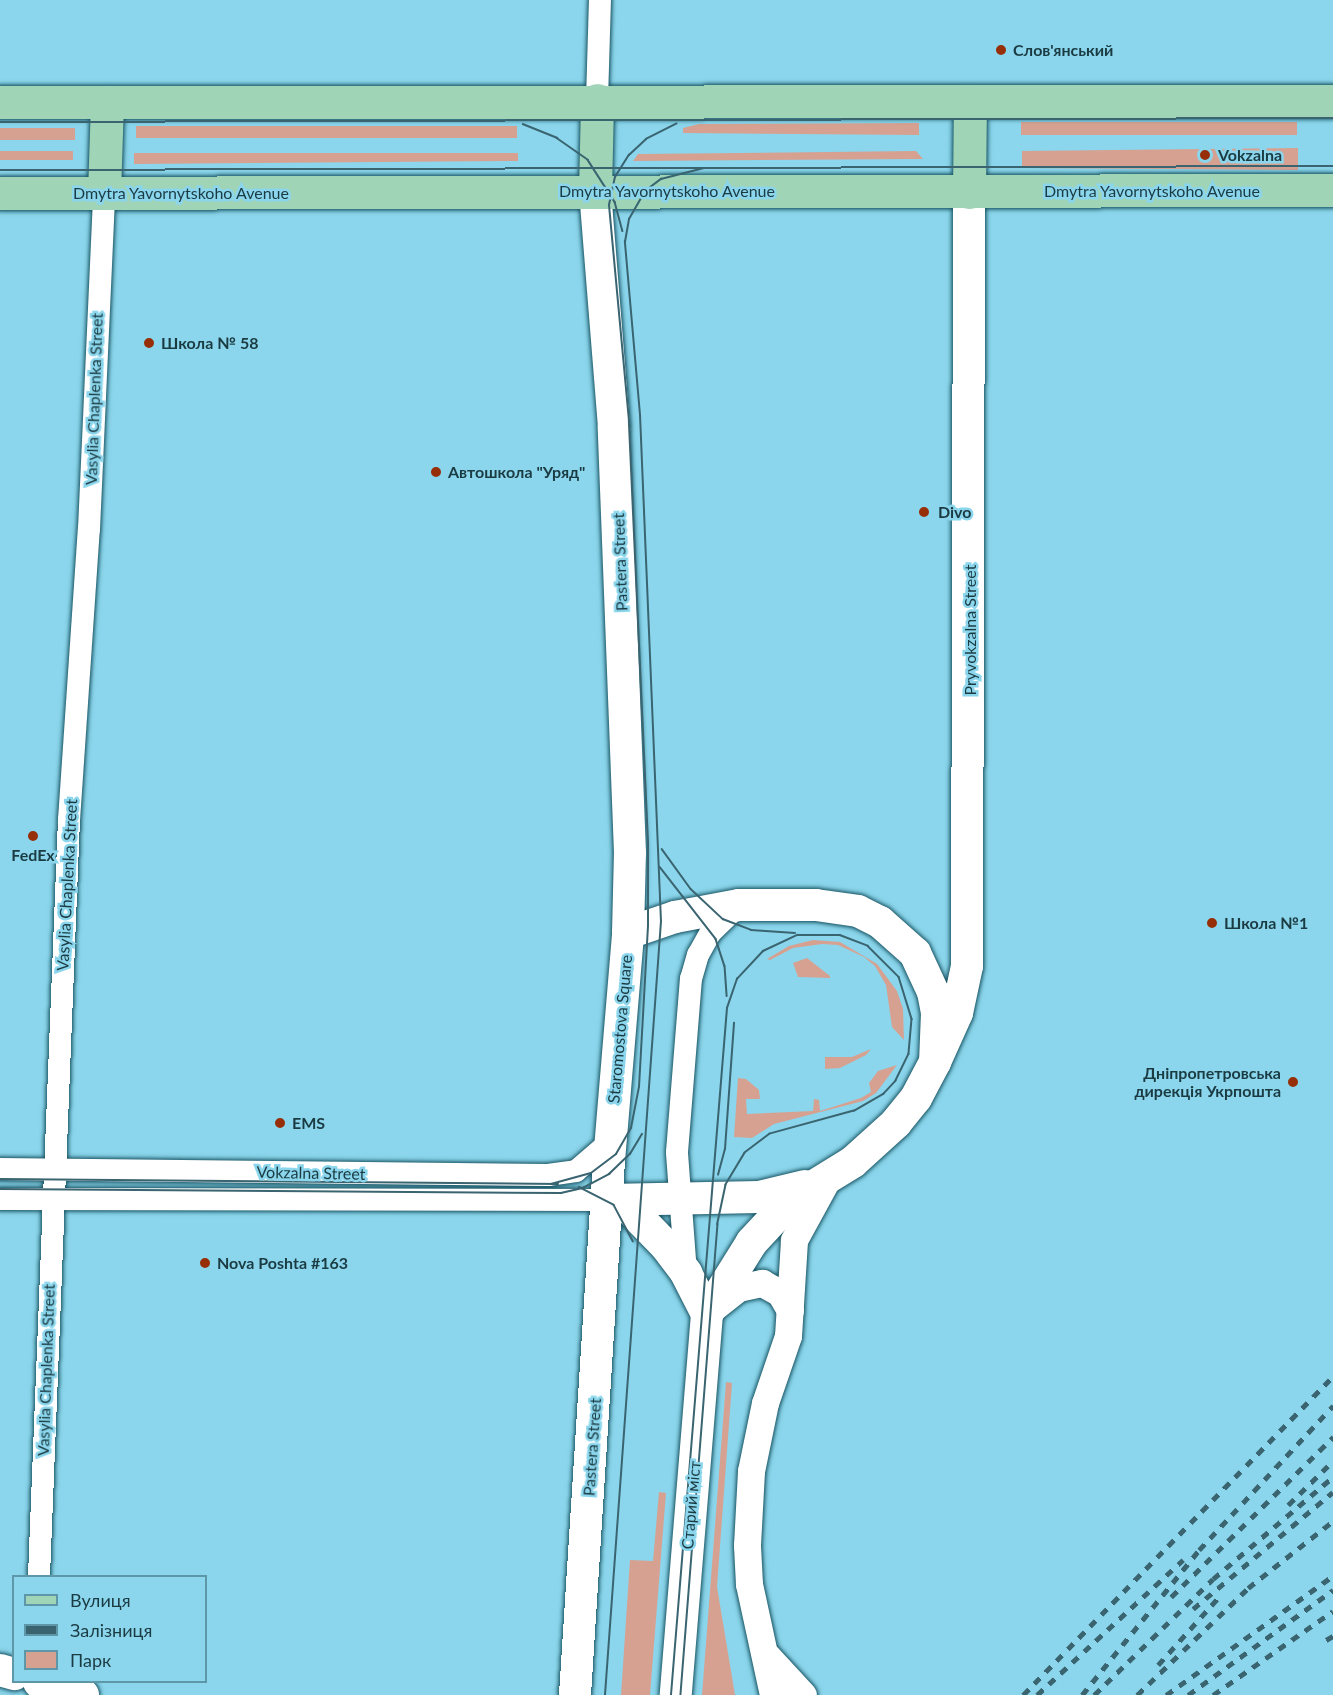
<!DOCTYPE html>
<meta charset="utf-8">
<style>
body{margin:0}
#map{position:relative;width:1333px;height:1695px;overflow:hidden;background:#8bd6ec;font-family:Lato,sans-serif}
div>[style]{position:absolute}
.green>*{inset:0;background:#d7a191;transform-origin:0 0}
.roads{filter:drop-shadow(0 0 2px #185463) drop-shadow(0 0 2px #185463)}
.minor>*{height:22px;margin:-11px;padding:0 11px;transform-origin:11px;border-radius:11px;background:#fff}
.tertiary>*{height:27px;margin:-13.5px;padding:0 13.5px;transform-origin:13.5px;border-radius:13.5px;background:#fff}
.secondary>*{height:32px;margin:-16px;padding:0 16px;transform-origin:16px;border-radius:16px;background:#fff}
.primary>*{height:33px;margin:-16.5px;padding:0 16.5px;transform-origin:16.5px;border-radius:16.5px;background:#a0d4b7}
.tram>*{height:1.5px;margin:-0.75px;padding:0 0.75px;transform-origin:0.75px;border-radius:0.75px;background:#396470}
.rail>*{height:4.5px;margin-top:-2.25px;transform-origin:0;background:repeating-linear-gradient(90deg,#396470 0 8px,transparent 0 16px)}
.dots>*{width:16px;height:16px;translate:-50% -50%;box-sizing:border-box;border:3px solid #8bd6ec;border-radius:50%}
span{translate:-50% -50%;white-space:nowrap;text-align:center;line-height:1.15;-webkit-text-stroke:5px #8bd6ec;paint-order:stroke}
.poi-label{font-size:16px;color:#1b3b43;font-weight:700}
.left{translate:0 -50%;text-align:left}
.right{translate:-100% -50%;text-align:right}
.street-label{font-size:16px;color:#1b3b43}
.legend{position:absolute;left:12px;top:1575px;width:195px;height:108px;box-sizing:border-box;background:#8bd6ec;border:2px solid #5e98a8;margin:0;padding:8px 10px;list-style:none;font-size:18px;color:#1b3b43}
.legend li{display:flex;align-items:center;gap:12px;height:30px}
.legend b{width:30px;border:2px solid #5e98a8}
</style>
<div id="map">
<div class="green">
<div style="left:1021px;top:122px;width:276px;height:13px"></div>
<div style="clip-path:polygon(919px 123px,919px 135px,683px 133px,683px 128px,699px 124px)"></div>
<div style="left:517px;top:126px;width:12px;height:381px;rotate:90deg"></div>
<div style="left:0;top:128px;width:75px;height:12px"></div>
<div style="clip-path:polygon(1298px 148px,1298px 170px,1022px 168px,1022px 151px)"></div>
<div style="left:73px;top:151px;width:9px;height:73px;rotate:90deg"></div>
<div style="clip-path:polygon(916px 151px,923px 159px,633px 161px,638px 154px)"></div>
<div style="clip-path:polygon(134px 153px,518px 153px,518px 161px,134px 164px)"></div>
<div style="clip-path:polygon(813px 940px,840px 942px,877px 964px,897px 991px,903px 1009px,904px 1040px,892px 1027px,886px 985px,875px 966px,864px 957px,838px 945px,822px 944px,793px 948px,770px 960px,767px 959px,789px 946px)"></div>
<div style="clip-path:polygon(807px 958px,830px 976px,830px 978px,798px 977px,793px 963px)"></div>
<div style="clip-path:polygon(871px 1049px,866px 1055px,840px 1068px,825px 1069px,825px 1057px,852px 1057px)"></div>
<div style="clip-path:polygon(897px 1065px,876px 1093px,863px 1101px,774px 1124px,752px 1138px,734px 1137px,738px 1078px,746px 1079px,759px 1090px,760px 1099px,746px 1099px,747px 1114px,813px 1111px,814px 1099px,819px 1100px,820px 1111px,861px 1098px,871px 1092px,869px 1083px,878px 1071px)"></div>
<div style="clip-path:polygon(726px 1382px,732px 1383px,717px 1587px,735px 1695px,702px 1695px)"></div>
<div style="clip-path:polygon(659px 1492px,666px 1493px,650px 1695px,621px 1695px,630px 1560px,653px 1561px)"></div>
</div>
<div class="roads">
<div class="minor">
<div style="left:597px;top:100px;width:100px;rotate:-88.3deg"></div>
<div style="left:0;top:1169px;width:548px;rotate:0.63deg"></div>
<div style="left:548px;top:1175px;width:28px;rotate:-8deg"></div>
<div style="left:576px;top:1171px;width:46px;rotate:-40.6deg"></div>
<div style="left:0;top:1199px;width:608px;rotate:0.09deg"></div>
<div style="left:686px;top:1273px;width:121px;rotate:-94.3deg"></div>
<div style="left:677px;top:1152px;width:174px;rotate:-85.4deg"></div>
<div style="left:691px;top:979px;width:25px;rotate:-74deg"></div>
<div style="left:698px;top:955px;width:26px;rotate:-61deg"></div>
<div style="left:711px;top:932px;width:39px;rotate:-44deg"></div>
<div style="left:39px;top:1576px;width:757px;rotate:-87.73deg"></div>
<div style="left:69px;top:820px;width:292px;rotate:-86.1deg"></div>
<div style="left:89px;top:529px;width:336px;rotate:-87.4deg"></div>
</div>
<div class="tertiary">
<div style="left:714px;top:1307px;width:31px;rotate:-38deg"></div>
<div style="left:738px;top:1288px;width:25px;rotate:-12deg"></div>
<div style="left:762px;top:1283px;width:21px;rotate:29deg"></div>
<div style="left:780px;top:1293px;width:20px;rotate:60deg"></div>
<div style="left:767px;top:1656px;width:53px;rotate:47.3deg"></div>
<div style="left:773px;top:1695px;width:114px;rotate:-102.2deg"></div>
<div style="left:749px;top:1584px;width:39px;rotate:-93deg"></div>
<div style="left:747px;top:1545px;width:74px;rotate:-86.9deg"></div>
<div style="left:751px;top:1471px;width:69px;rotate:-78.4deg"></div>
<div style="left:765px;top:1403px;width:71px;rotate:-71.1deg"></div>
<div style="left:788px;top:1336px;width:96px;rotate:-86.4deg"></div>
<div style="left:794px;top:1240px;width:71px;rotate:-61.3deg"></div>
</div>
<div class="secondary">
<div style="left:628px;top:933px;width:50px;rotate:-18.8deg"></div>
<div style="left:675px;top:917px;width:65px;rotate:-10.6deg"></div>
<div style="left:739px;top:905px;width:77px"></div>
<div style="left:816px;top:905px;width:42px;rotate:8.1deg"></div>
<div style="left:858px;top:911px;width:25px;rotate:27deg"></div>
<div style="left:880px;top:922px;width:47px;rotate:41.5deg"></div>
<div style="left:915px;top:953px;width:43px;rotate:65.2deg"></div>
<div style="left:933px;top:992px;width:21px;rotate:79deg"></div>
<div style="left:937px;top:1013px;width:49px;rotate:92.3deg"></div>
<div style="left:935px;top:1062px;width:41px;rotate:117.8deg"></div>
<div style="left:916px;top:1098px;width:32px;rotate:129deg"></div>
<div style="left:896px;top:1123px;width:58px;rotate:137.8deg"></div>
<div style="left:853px;top:1162px;width:57px;rotate:148.5deg"></div>
<div style="left:804px;top:1192px;width:33px;rotate:140deg"></div>
<div style="left:779px;top:1213px;width:40px;rotate:133deg"></div>
<div style="left:752px;top:1242px;width:85px;rotate:122deg"></div>
<div style="left:935px;top:1062px;width:54px;rotate:-65.8deg"></div>
<div style="left:957px;top:1013px;width:48px;rotate:-78deg"></div>
<div style="left:967px;top:966px;width:774px;rotate:-89.85deg"></div>
<div style="left:608px;top:1200px;width:24px;rotate:22deg"></div>
<div style="left:630px;top:1209px;width:52px;rotate:45.8deg"></div>
<div style="left:666px;top:1246px;width:34px;rotate:53deg"></div>
<div style="left:686px;top:1273px;width:46px;rotate:62.9deg"></div>
<div style="left:707px;top:1314px;width:382px;rotate:94.7deg"></div>
<div style="left:608px;top:1200px;width:151px;rotate:-1.1deg"></div>
<div style="left:759px;top:1197px;width:47px;rotate:-13.4deg"></div>
<div style="left:0;top:1670px;width:15px;rotate:16deg"></div>
<div style="left:39px;top:1682px;width:46px;rotate:16.5deg"></div>
<div style="left:575px;top:1695px;width:535px;rotate:-86.36deg"></div>
<div style="left:609px;top:1161px;width:229px;rotate:-85.2deg"></div>
<div style="left:628px;top:933px;width:80px;rotate:-88.6deg"></div>
<div style="left:630px;top:853px;width:426px;rotate:-92.2deg"></div>
<div style="left:614px;top:427px;width:237px;rotate:-94.6deg"></div>
</div>
<div class="primary">
<div style="left:0;top:102px;width:1333px;rotate:-0.04deg"></div>
<div style="left:595px;top:191px;width:91px;rotate:-88.7deg"></div>
<div style="left:969px;top:192px;width:91px;rotate:-89.4deg"></div>
<div style="left:0;top:193px;width:1333px;rotate:-0.13deg"></div>
<div style="left:104px;top:193px;width:91px;rotate:-88.1deg"></div>
</div>
</div>
<div class="tram">
<div style="left:0;top:122px;width:1333px;rotate:-0.17deg"></div>
<div style="left:523px;top:124px;width:37px;rotate:22deg"></div>
<div style="left:557px;top:138px;width:38px;rotate:35deg"></div>
<div style="left:588px;top:160px;width:50px;rotate:57.3deg"></div>
<div style="left:615px;top:202px;width:30px;rotate:75deg"></div>
<div style="left:0;top:170px;width:1333px;rotate:-0.17deg"></div>
<div style="left:662px;top:849px;width:49px;rotate:54.1deg"></div>
<div style="left:691px;top:889px;width:44px;rotate:43.2deg"></div>
<div style="left:723px;top:919px;width:30px;rotate:21deg"></div>
<div style="left:751px;top:930px;width:44px;rotate:3.9deg"></div>
<div style="left:660px;top:867px;width:91px;rotate:52.1deg"></div>
<div style="left:716px;top:939px;width:28px;rotate:72deg"></div>
<div style="left:725px;top:966px;width:30px;rotate:86deg"></div>
<div style="left:718px;top:1175px;width:27px;rotate:-75deg"></div>
<div style="left:725px;top:1149px;width:126px;rotate:-85.9deg"></div>
<div style="left:0;top:1179px;width:558px;rotate:0.51deg"></div>
<div style="left:551px;top:1184px;width:41px;rotate:-15.4deg"></div>
<div style="left:591px;top:1173px;width:31px;rotate:-37deg"></div>
<div style="left:616px;top:1154px;width:30px;rotate:-60deg"></div>
<div style="left:631px;top:1128px;width:42px;rotate:-79deg"></div>
<div style="left:639px;top:1087px;width:162px;rotate:-86.8deg"></div>
<div style="left:648px;top:925px;width:82px;rotate:-90deg"></div>
<div style="left:648px;top:843px;width:422px;rotate:-92.6deg"></div>
<div style="left:629px;top:421px;width:217px;rotate:-95.3deg"></div>
<div style="left:609px;top:205px;width:29px;rotate:-78deg"></div>
<div style="left:615px;top:177px;width:26px;rotate:-58deg"></div>
<div style="left:629px;top:155px;width:23px;rotate:-43deg"></div>
<div style="left:646px;top:139px;width:34px;rotate:-27deg"></div>
<div style="left:579px;top:1187px;width:39px;rotate:27deg"></div>
<div style="left:614px;top:1205px;width:41px;rotate:62.2deg"></div>
<div style="left:0;top:1189px;width:561px;rotate:0.41deg"></div>
<div style="left:561px;top:1193px;width:23px;rotate:-13deg"></div>
<div style="left:583px;top:1188px;width:30px;rotate:-28deg"></div>
<div style="left:609px;top:1174px;width:29px;rotate:-44deg"></div>
<div style="left:630px;top:1154px;width:23px;rotate:-59deg"></div>
<div style="left:605px;top:1695px;width:775px;rotate:-85.86deg"></div>
<div style="left:661px;top:922px;width:507px;rotate:-92.37deg"></div>
<div style="left:640px;top:415px;width:174px;rotate:-95deg"></div>
<div style="left:625px;top:242px;width:23px;rotate:-80deg"></div>
<div style="left:629px;top:219px;width:32px;rotate:-60deg"></div>
<div style="left:645px;top:191px;width:20px;rotate:-37deg"></div>
<div style="left:661px;top:179px;width:44px;rotate:-14.3deg"></div>
<div style="left:671px;top:1695px;width:689px;rotate:-85.34deg"></div>
<div style="left:727px;top:1008px;width:31px;rotate:-71deg"></div>
<div style="left:737px;top:979px;width:38px;rotate:-47deg"></div>
<div style="left:763px;top:951px;width:38px;rotate:-25deg"></div>
<div style="left:798px;top:935px;width:42px"></div>
<div style="left:840px;top:935px;width:30px;rotate:21deg"></div>
<div style="left:868px;top:946px;width:44px;rotate:45deg"></div>
<div style="left:899px;top:977px;width:44px;rotate:72.8deg"></div>
<div style="left:912px;top:1019px;width:35px;rotate:95deg"></div>
<div style="left:909px;top:1054px;width:30px;rotate:116deg"></div>
<div style="left:896px;top:1081px;width:18px;rotate:133deg"></div>
<div style="left:884px;top:1094px;width:34px;rotate:150deg"></div>
<div style="left:854px;top:1111px;width:87px;rotate:164.7deg"></div>
<div style="left:770px;top:1134px;width:31px;rotate:143deg"></div>
<div style="left:745px;top:1153px;width:37px;rotate:121deg"></div>
<div style="left:726px;top:1185px;width:40px;rotate:102deg"></div>
<div style="left:718px;top:1224px;width:472px;rotate:94.5deg"></div>
</div>
<div class="rail">
<div style="left:1288px;top:1505px;width:63px;rotate:-44.4deg"></div>
<div style="left:1171px;top:1597px;width:228px;rotate:-44.6deg"></div>
<div style="left:1193px;top:1609px;width:182px;rotate:-39.9deg"></div>
<div style="left:1326px;top:1640px;width:8px;rotate:-30deg"></div>
<div style="left:1158px;top:1665px;width:90px;rotate:-48.2deg"></div>
<div style="left:1023px;top:1695px;width:445px;rotate:-45.8deg"></div>
<div style="left:1037px;top:1695px;width:199px;rotate:-42.8deg"></div>
<div style="left:1082px;top:1695px;width:186px;rotate:-51.1deg"></div>
<div style="left:1199px;top:1550px;width:197px;rotate:-47.1deg"></div>
<div style="left:1094px;top:1695px;width:166px;rotate:-44.3deg"></div>
<div style="left:1213px;top:1579px;width:157px;rotate:-40.4deg"></div>
<div style="left:1137px;top:1695px;width:154px;rotate:-43.9deg"></div>
<div style="left:1248px;top:1588px;width:108px;rotate:-38.2deg"></div>
<div style="left:1166px;top:1695px;width:205px;rotate:-35.5deg"></div>
<div style="left:1188px;top:1695px;width:179px;rotate:-35.9deg"></div>
<div style="left:1213px;top:1695px;width:146px;rotate:-35deg"></div>
</div>
<div class="dots">
<div style="left:1001px;top:50px;background:#962f08"></div>
<div style="left:1205px;top:155px;background:#962f08"></div>
<div style="left:149px;top:343px;background:#962f08"></div>
<div style="left:436px;top:472px;background:#962f08"></div>
<div style="left:924px;top:512px;background:#962f08"></div>
<div style="left:33px;top:836px;background:#962f08"></div>
<div style="left:1212px;top:923px;background:#962f08"></div>
<div style="left:1293px;top:1082px;background:#962f08"></div>
<div style="left:280px;top:1123px;background:#962f08"></div>
<div style="left:205px;top:1263px;background:#962f08"></div>
</div>
<div class="poi-label">
<span class="left" style="left:1013px;top:50px">Слов'янський</span>
<span class="left" style="left:1218px;top:155px">Vokzalna</span>
<span class="left" style="left:161px;top:343px">Школа № 58</span>
<span class="left" style="left:448px;top:472px">Автошкола "Уряд"</span>
<span class="left" style="left:938px;top:512px">Divo</span>
<span style="left:33px;top:855px">FedEx</span>
<span class="left" style="left:1224px;top:923px">Школа №1</span>
<span class="right" style="left:1281px;top:1082px">Дніпропетровська<br>дирекція Укрпошта</span>
<span class="left" style="left:292px;top:1123px">EMS</span>
<span class="left" style="left:217px;top:1263px">Nova Poshta #163</span>
</div>
<div class="street-label">
<span style="left:667px;top:191px">Dmytra Yavornytskoho Avenue</span>
<span style="left:1152px;top:191px">Dmytra Yavornytskoho Avenue</span>
<span style="left:181px;top:193px">Dmytra Yavornytskoho Avenue</span>
<span style="left:94px;top:399px;rotate:-88deg">Vasylia Chaplenka Street</span>
<span style="left:620px;top:562px;rotate:-92deg">Pastera Street</span>
<span style="left:970px;top:630px;rotate:-90deg">Pryvokzalna Street</span>
<span style="left:67px;top:885px;rotate:-87deg">Vasylia Chaplenka Street</span>
<span style="left:620px;top:1029px;rotate:-85deg">Staromostova Square</span>
<span style="left:311px;top:1173px;rotate:1deg">Vokzalna Street</span>
<span style="left:46px;top:1370px;rotate:-88deg">Vasylia Chaplenka Street</span>
<span style="left:592px;top:1447px;rotate:-86deg">Pastera Street</span>
<span style="left:691px;top:1505px;rotate:-85deg">Старий міст</span>
</div>
<ul class="legend">
<li><b style="height:8px;background:#a0d4b7"></b>Вулиця</li>
<li><b style="height:8px;background:#396470"></b>Залізниця</li>
<li><b style="height:16px;background:#d7a191"></b>Парк</li>
</ul>
</div>
